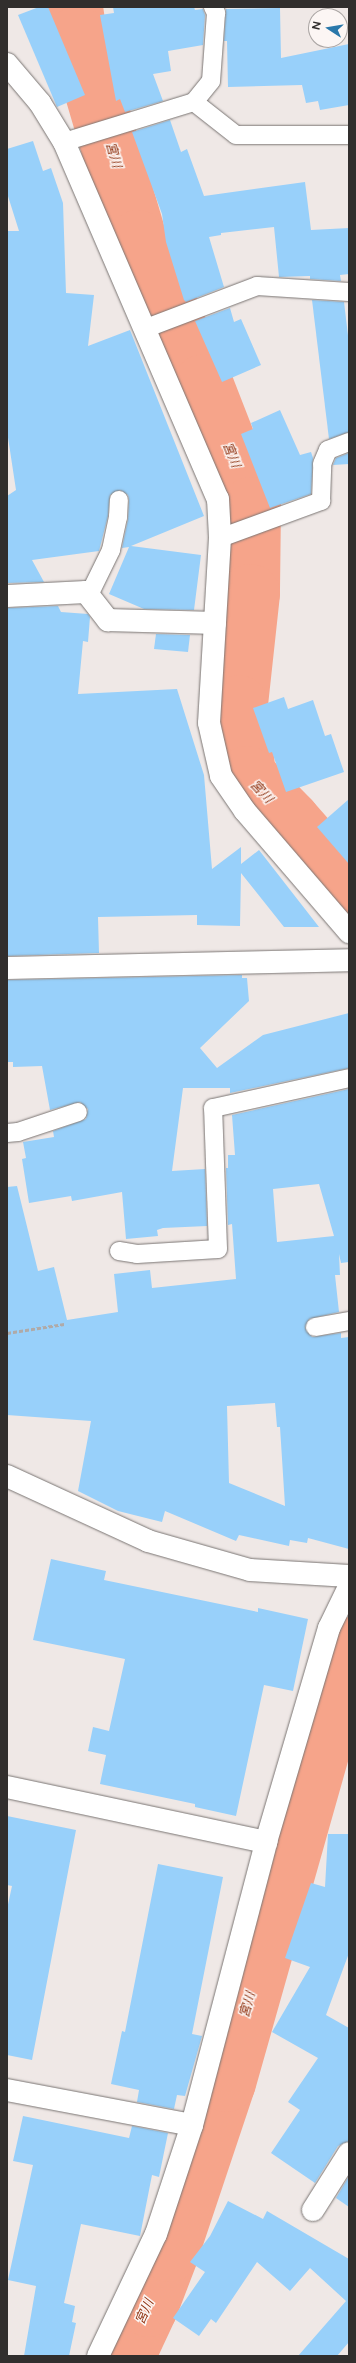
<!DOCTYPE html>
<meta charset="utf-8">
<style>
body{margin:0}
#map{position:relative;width:356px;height:2363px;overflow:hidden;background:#efe8e6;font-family:Figtree,"Noto Sans JP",sans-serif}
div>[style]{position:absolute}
.river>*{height:59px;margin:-29.5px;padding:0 29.5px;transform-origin:29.5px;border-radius:29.5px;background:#f6a48a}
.building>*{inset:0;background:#98d0fa}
.path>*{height:2.5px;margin-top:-1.25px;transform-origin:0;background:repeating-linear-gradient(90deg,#afaaa8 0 4px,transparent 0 6px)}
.roads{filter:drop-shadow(0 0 1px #7a7573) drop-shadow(0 0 1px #7a7573)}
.lane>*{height:18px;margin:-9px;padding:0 9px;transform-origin:9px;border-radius:9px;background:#fff}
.street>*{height:22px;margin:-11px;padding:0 11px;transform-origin:11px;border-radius:11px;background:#fff}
span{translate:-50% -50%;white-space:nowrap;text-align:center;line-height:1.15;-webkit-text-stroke:3px #fcf6f4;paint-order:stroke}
.water-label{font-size:13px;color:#913311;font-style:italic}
.frame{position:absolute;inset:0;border:8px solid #312e2d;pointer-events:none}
.north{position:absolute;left:308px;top:8px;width:40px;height:40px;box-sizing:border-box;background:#fcf6f4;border:1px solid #aba6a4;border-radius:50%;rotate:282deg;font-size:11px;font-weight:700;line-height:16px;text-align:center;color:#312e2d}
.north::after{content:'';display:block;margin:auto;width:14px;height:18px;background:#2a78aa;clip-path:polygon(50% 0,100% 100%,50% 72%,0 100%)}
</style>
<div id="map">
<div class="river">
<div style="left:73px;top:7px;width:28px;rotate:82deg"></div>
<div style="left:77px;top:35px;width:213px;rotate:73.6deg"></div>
<div style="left:137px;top:239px;width:158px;rotate:65.4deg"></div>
<div style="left:203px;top:383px;width:132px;rotate:68.7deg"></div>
<div style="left:251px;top:506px;width:87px;rotate:90.7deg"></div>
<div style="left:250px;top:593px;width:112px;rotate:96.2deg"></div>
<div style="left:238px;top:704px;width:71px;rotate:83.6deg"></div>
<div style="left:246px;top:775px;width:63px;rotate:45.6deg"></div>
<div style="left:290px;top:820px;width:89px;rotate:48.6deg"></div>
<div style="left:125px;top:2356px;width:54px;rotate:-64.9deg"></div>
<div style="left:148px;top:2307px;width:59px;rotate:-69.1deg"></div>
<div style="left:169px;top:2252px;width:179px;rotate:-71.5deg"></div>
<div style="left:226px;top:2082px;width:453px;rotate:-74.2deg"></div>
</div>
<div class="building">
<div style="clip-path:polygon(39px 7px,48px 7px,85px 95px,57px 107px,18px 15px)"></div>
<div style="clip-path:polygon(113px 7px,194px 7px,195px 10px,203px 9px,205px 15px,203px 45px,168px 51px,171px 71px,153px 74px,163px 101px,125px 112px,120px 99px,116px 101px,100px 15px,114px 13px)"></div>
<div style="clip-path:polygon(280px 8px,281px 58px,349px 44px,349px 105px,320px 110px,318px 101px,306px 103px,302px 85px,228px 87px,227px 41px,224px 41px,226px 9px)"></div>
<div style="clip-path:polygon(170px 120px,181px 152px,187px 149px,204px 196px,305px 182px,311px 230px,349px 228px,349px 274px,340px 275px,341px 281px,310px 279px,310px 276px,279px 277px,274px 227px,221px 233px,221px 235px,209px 237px,224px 287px,186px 302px,184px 300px,166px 242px,162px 214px,132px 132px)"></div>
<div style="clip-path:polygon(33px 141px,43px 171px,51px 168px,63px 203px,66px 293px,94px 295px,88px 346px,130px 330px,204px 516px,131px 546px,201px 555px,194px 610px,144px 609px,109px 594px,129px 547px,122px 548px,128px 519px,129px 500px,128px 495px,120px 490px,110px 495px,108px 516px,99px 551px,32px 560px,44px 582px,7px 583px,7px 496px,16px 490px,7px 431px,7px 231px,19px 231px,7px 193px,7px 149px)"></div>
<div style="clip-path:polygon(312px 300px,344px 302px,349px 344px,349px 432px,329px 439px)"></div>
<div style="clip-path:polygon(230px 308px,234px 322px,241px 319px,261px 365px,222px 382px,195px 321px)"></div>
<div style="clip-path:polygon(280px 410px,300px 455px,311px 452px,313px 458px,311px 494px,270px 508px,241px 434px,253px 429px,251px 423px)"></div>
<div style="clip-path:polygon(349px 453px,349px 464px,333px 465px,336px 458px)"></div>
<div style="clip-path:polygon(58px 606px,61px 612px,88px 614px,90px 617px,88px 642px,83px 641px,78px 694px,177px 689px,204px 775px,212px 869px,241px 847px,241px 864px,259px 850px,319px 927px,284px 927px,241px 873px,240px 926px,197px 925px,197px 915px,98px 917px,99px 953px,7px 956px,7px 608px)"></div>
<div style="clip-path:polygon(156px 634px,190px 635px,188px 652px,154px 649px)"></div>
<div style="clip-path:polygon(284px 697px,288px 709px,313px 700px,325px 736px,331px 734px,344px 772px,286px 792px,272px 752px,269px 753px,253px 708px)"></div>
<div style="clip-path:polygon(349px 799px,349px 864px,317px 827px)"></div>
<div style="clip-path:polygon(242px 975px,242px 978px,247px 978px,249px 1001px,200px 1048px,217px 1068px,263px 1035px,349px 1013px,349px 1068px,230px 1093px,230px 1088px,183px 1088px,172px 1171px,205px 1169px,207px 1226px,163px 1228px,157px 1230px,158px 1236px,126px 1239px,122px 1192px,72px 1201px,71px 1196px,29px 1203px,22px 1159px,26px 1158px,23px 1142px,54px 1137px,53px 1131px,86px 1119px,88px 1109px,80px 1102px,50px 1110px,42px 1066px,13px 1067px,13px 1062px,7px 1062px,7px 980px)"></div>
<div style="clip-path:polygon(evenodd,349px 1089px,349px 1262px,341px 1263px,339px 1254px,340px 1275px,335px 1275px,339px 1312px,309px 1319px,305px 1328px,312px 1337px,341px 1333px,341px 1338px,349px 1337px,349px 1549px,308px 1538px,307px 1543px,290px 1540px,289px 1546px,239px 1535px,236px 1541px,165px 1511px,162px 1522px,118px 1511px,78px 1491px,91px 1421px,7px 1415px,7px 1187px,17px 1186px,38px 1271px,54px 1267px,67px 1320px,118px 1312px,114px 1274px,150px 1270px,152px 1288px,236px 1279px,232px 1224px,228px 1225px,226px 1168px,228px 1168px,228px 1155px,235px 1155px,232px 1115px,349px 1089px,319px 1184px,334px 1236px,277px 1242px,273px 1189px,319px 1184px,349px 1089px,275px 1403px,277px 1427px,280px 1427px,285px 1506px,229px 1483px,227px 1406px,275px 1403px)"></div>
<div style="clip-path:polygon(51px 1559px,106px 1571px,104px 1580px,258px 1612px,258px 1608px,308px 1619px,293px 1691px,264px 1685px,236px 1816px,195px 1807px,195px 1804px,100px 1784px,106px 1755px,88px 1751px,93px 1727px,109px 1731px,125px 1659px,33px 1640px)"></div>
<div style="clip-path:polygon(7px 1816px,76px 1830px,32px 2060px,7px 2055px,7px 1909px,12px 1886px,7px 1885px)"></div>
<div style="clip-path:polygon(328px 1834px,349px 1834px,349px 1953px,326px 2015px,349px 2028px,349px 2141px,338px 2146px,315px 2183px,271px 2153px,300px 2110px,288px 2102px,318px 2058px,272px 2032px,310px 1967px,285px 1958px,311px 1883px,325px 1887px)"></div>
<div style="clip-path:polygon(158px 1864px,223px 1877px,192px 2034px,202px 2036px,185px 2096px,177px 2095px,174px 2109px,137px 2102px,139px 2090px,111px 2084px,122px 2031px,125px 2032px)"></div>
<div style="clip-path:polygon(23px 2116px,129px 2138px,132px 2126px,168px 2133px,159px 2177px,152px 2175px,140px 2236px,81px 2224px,64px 2303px,75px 2306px,72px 2322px,76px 2323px,69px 2356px,24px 2356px,36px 2286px,8px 2280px,33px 2165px,13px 2161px)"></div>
<div style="clip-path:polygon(349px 2176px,349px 2207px,336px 2198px)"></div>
<div style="clip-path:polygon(228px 2201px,263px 2219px,267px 2211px,349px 2259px,349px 2342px,337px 2356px,298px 2356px,346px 2301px,310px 2268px,290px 2291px,257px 2262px,216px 2323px,211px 2319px,199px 2336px,173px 2318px,205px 2272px,190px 2262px,210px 2236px)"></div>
</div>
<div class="path">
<div style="left:7px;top:1333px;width:58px;rotate:-9deg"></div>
</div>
<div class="roads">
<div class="lane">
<div style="left:213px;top:7px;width:7px;rotate:63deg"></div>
<div style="left:216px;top:13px;width:68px;rotate:94.2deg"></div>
<div style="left:211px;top:81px;width:27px;rotate:129deg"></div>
<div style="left:194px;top:102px;width:53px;rotate:38.2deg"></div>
<div style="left:236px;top:135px;width:113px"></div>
<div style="left:64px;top:142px;width:136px;rotate:-17.1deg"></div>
<div style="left:144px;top:329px;width:121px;rotate:-20.8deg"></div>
<div style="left:257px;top:286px;width:92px;rotate:3.7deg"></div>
<div style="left:220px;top:538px;width:108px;rotate:-20.1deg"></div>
<div style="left:321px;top:501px;width:37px;rotate:-88deg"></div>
<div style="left:322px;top:464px;width:15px;rotate:-67deg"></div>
<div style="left:328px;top:450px;width:22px;rotate:-21deg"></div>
<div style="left:89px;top:595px;width:50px;rotate:-63.9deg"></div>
<div style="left:111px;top:550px;width:34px;rotate:-78deg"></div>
<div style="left:118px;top:517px;width:17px;rotate:-87deg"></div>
<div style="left:7px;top:1133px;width:11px;rotate:-5deg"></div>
<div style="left:18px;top:1132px;width:63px;rotate:-18.4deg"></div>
<div style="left:119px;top:1251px;width:18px;rotate:9deg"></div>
<div style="left:137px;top:1254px;width:81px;rotate:-3.5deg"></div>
<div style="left:218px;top:1249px;width:141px;rotate:-92deg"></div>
<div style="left:213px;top:1108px;width:139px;rotate:-12.4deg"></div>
<div style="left:315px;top:1327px;width:35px;rotate:-10deg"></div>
</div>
<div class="street">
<div style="left:7px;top:64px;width:51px;rotate:49.8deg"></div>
<div style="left:40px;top:103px;width:46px;rotate:58.4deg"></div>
<div style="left:64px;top:142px;width:389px;rotate:66.7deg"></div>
<div style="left:218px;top:499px;width:39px;rotate:87deg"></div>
<div style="left:220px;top:538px;width:185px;rotate:93.4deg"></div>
<div style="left:209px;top:723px;width:54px;rotate:77.2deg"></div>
<div style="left:221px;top:776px;width:42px;rotate:55.6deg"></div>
<div style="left:245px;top:811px;width:160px;rotate:49.3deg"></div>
<div style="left:7px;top:596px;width:79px;rotate:-2.9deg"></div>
<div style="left:86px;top:592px;width:36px;rotate:52deg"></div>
<div style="left:108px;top:620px;width:107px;rotate:1.6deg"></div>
<div style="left:7px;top:968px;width:342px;rotate:-1.3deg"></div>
<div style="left:7px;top:1476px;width:155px;rotate:24.7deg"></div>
<div style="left:148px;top:1541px;width:106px;rotate:15.9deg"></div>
<div style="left:250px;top:1570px;width:99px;rotate:3.5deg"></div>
<div style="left:7px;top:1787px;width:265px;rotate:12deg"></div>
<div style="left:7px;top:2090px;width:188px;rotate:10.7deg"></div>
<div style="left:313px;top:2210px;width:67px;rotate:-57.7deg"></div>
<div style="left:98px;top:2356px;width:135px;rotate:-64.6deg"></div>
<div style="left:156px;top:2234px;width:115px;rotate:-71.7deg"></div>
<div style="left:192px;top:2125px;width:293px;rotate:-75.3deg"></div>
<div style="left:266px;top:1842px;width:223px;rotate:-73.6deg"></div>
<div style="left:329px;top:1628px;width:46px;rotate:-64deg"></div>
</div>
</div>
<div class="water-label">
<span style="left:113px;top:155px;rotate:74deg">宮川</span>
<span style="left:231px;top:455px;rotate:68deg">宮川</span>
<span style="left:261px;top:792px;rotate:47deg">宮川</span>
<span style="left:248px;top:2005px;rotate:-74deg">宮川</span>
<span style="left:145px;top:2312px;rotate:-66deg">宮川</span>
</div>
<div class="frame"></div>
<div class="north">N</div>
</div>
